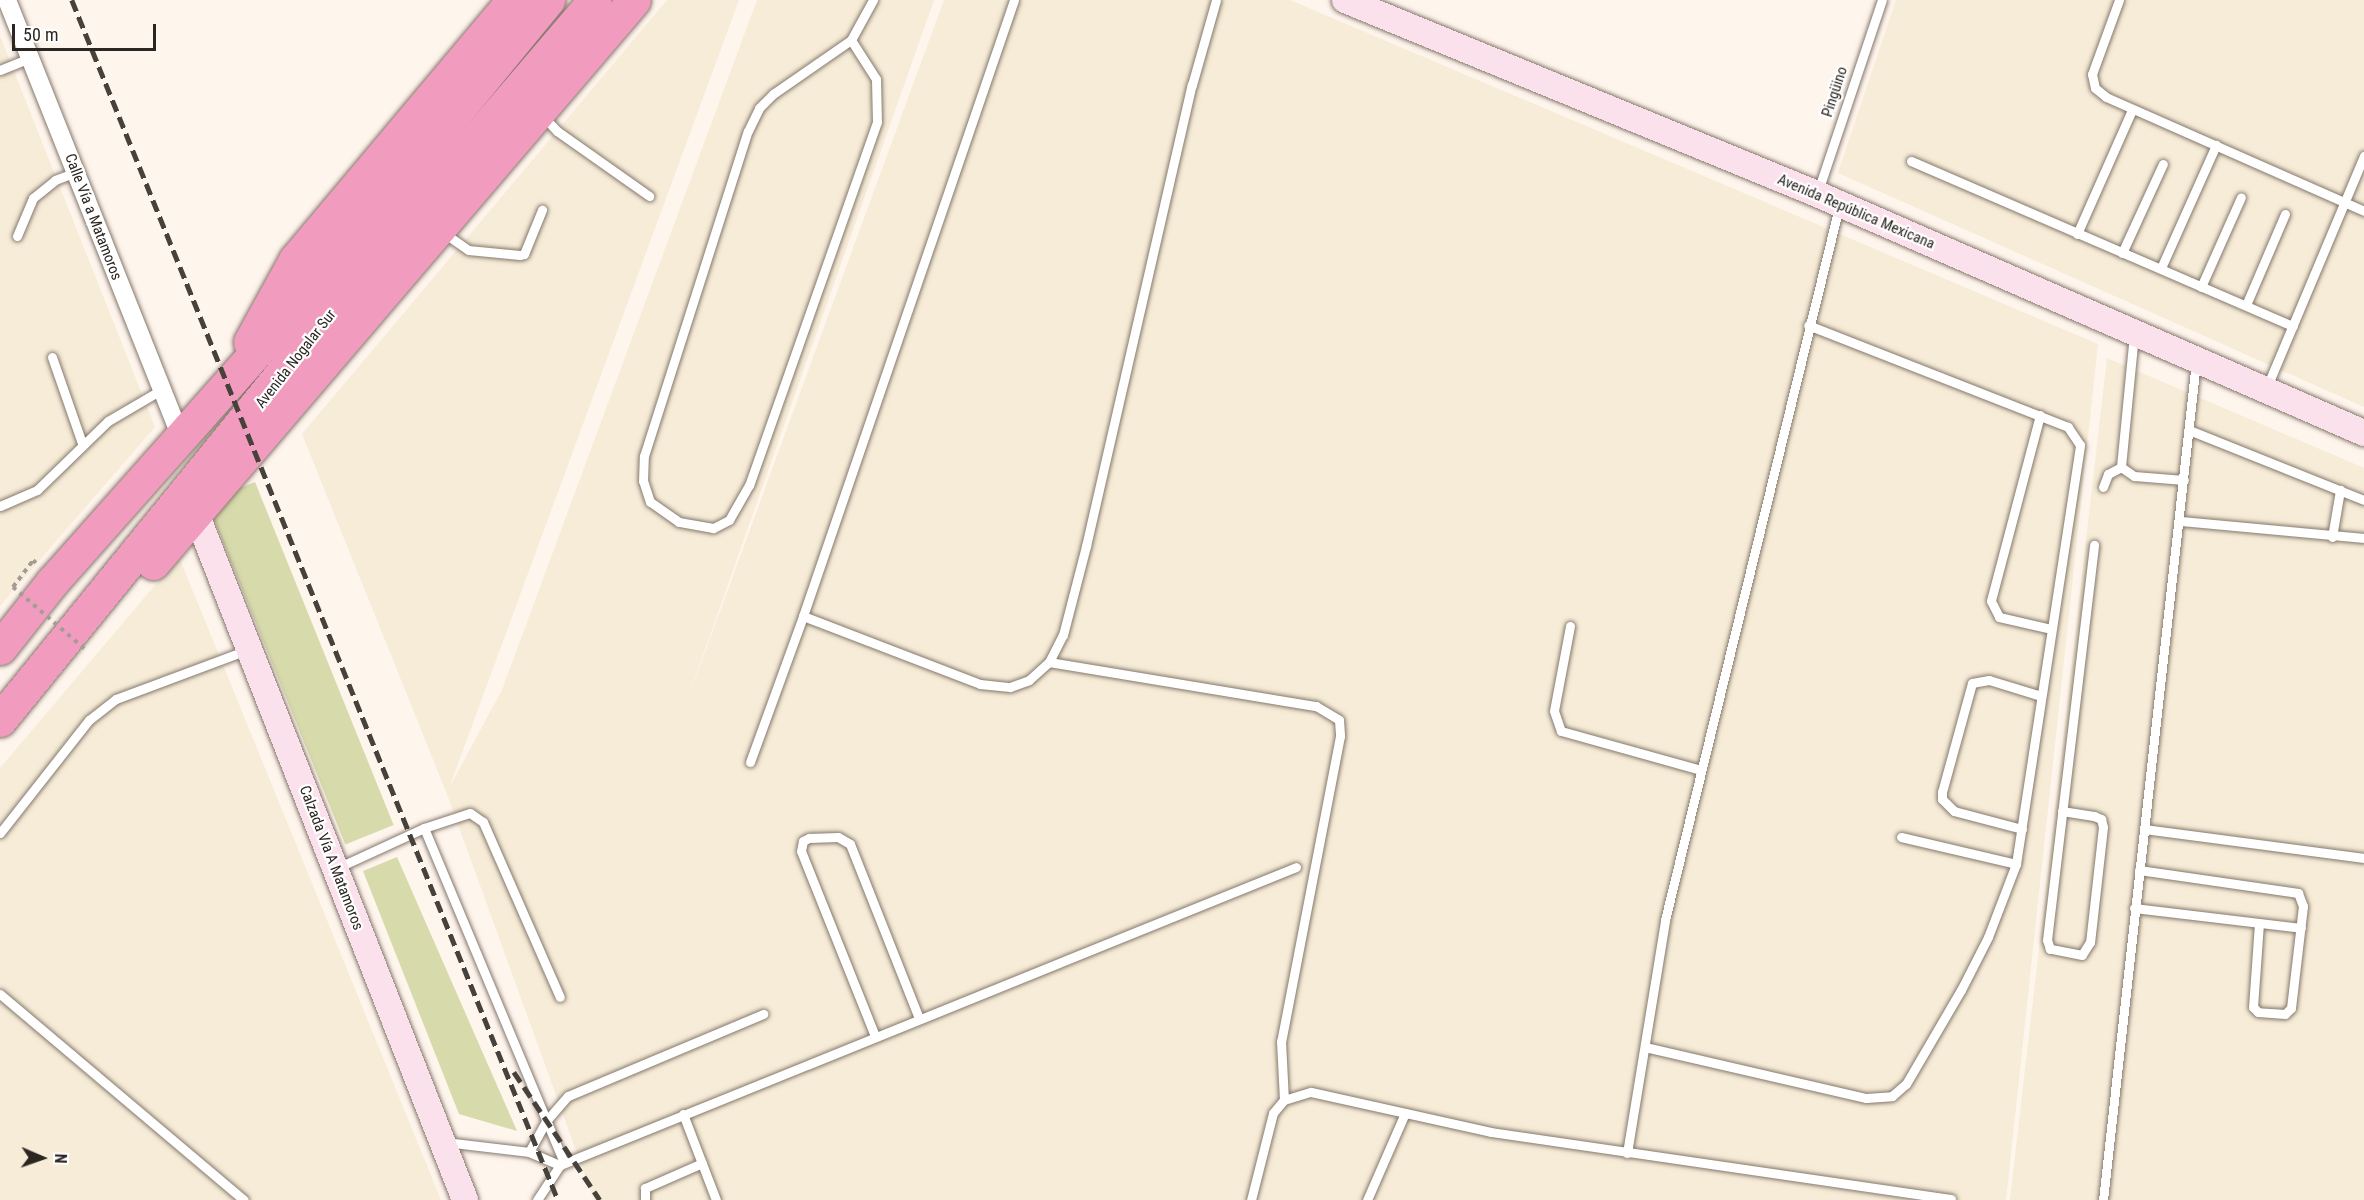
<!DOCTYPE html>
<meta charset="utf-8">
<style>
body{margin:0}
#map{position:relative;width:2364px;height:1200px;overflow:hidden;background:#fef5ed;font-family:"Roboto Condensed",sans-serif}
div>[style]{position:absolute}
.industrial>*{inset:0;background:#f6ecd7}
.green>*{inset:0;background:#d7daab;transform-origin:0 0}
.path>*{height:4px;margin-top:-2px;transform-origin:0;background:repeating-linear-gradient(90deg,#a39c95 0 4.5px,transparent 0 9px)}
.roads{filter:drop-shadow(0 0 2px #85786c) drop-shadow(0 0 2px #85786c)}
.lane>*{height:9px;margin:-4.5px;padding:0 4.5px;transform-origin:4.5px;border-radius:4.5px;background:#fff}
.street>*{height:18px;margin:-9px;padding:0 9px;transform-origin:9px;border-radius:9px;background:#fff}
.secondary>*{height:26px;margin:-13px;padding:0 13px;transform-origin:13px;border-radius:13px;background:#fbe1ec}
.highway>*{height:33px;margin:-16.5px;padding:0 16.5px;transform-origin:16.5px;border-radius:16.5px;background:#f19bbf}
.rail>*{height:4.5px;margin-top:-2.25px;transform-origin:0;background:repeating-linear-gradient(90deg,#47413c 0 12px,transparent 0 18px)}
.path-bridge>*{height:4px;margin-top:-2px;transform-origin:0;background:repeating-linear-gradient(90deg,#a39c95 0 4.5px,transparent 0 9px)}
span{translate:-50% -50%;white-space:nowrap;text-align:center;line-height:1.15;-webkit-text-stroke:4.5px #fff;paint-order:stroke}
.street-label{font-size:15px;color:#2b2621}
.north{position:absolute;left:12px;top:1128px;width:60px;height:60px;-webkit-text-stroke:4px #fff;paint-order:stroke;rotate:92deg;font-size:16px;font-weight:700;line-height:24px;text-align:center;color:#2b2621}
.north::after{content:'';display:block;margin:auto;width:21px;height:27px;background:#2b2621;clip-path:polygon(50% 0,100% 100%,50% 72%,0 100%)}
.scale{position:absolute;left:12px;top:24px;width:144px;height:27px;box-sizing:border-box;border:3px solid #2b2621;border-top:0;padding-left:8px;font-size:18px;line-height:21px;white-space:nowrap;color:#2b2621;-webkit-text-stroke:4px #fff;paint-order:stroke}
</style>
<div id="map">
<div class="industrial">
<div style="clip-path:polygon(667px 0,739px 0,449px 788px,502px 690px,757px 0,934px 0,682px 715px,944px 0,1290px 0,2098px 344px,2006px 1200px,594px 1200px,447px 794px,302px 434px)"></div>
<div style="clip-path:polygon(1896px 0,2364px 0,2364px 407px,1838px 173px)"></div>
<div style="clip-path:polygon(0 36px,155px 427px,0 606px)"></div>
<div style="clip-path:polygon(2107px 358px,2364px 468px,2364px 1200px,2010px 1200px)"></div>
<div style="clip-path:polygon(179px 557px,441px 1200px,0 1200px,0 768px)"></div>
</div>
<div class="green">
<div style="left:255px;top:482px;width:370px;height:52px;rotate:68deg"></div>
<div style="clip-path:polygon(397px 857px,517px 1131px,459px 1114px,363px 871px)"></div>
</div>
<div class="path">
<div style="left:13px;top:587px;width:34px;rotate:-53deg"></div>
<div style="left:33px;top:560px;width:4px;rotate:45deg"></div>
</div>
<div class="roads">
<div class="lane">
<div style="left:2119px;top:0;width:79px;rotate:110deg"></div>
<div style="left:2092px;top:74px;width:14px;rotate:78deg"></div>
<div style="left:2095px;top:88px;width:14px;rotate:39deg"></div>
<div style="left:2106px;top:97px;width:282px;rotate:23.8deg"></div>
<div style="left:851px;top:40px;width:46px;rotate:57.3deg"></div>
<div style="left:876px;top:79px;width:43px;rotate:88.7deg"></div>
<div style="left:877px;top:122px;width:385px;rotate:109.4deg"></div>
<div style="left:749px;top:485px;width:40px;rotate:119.7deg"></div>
<div style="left:729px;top:520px;width:18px;rotate:153deg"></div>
<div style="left:713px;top:528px;width:35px;rotate:-170deg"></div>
<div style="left:679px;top:522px;width:35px;rotate:-145deg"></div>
<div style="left:650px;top:502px;width:22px;rotate:-108deg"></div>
<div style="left:643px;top:481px;width:25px;rotate:-88deg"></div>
<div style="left:644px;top:456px;width:341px;rotate:-72.3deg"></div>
<div style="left:748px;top:131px;width:25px;rotate:-64deg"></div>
<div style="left:759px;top:108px;width:20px;rotate:-45deg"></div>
<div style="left:773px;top:94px;width:95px;rotate:-34.7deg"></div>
<div style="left:851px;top:40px;width:46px;rotate:-61.2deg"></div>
<div style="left:0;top:70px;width:32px;rotate:-22deg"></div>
<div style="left:543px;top:116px;width:21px;rotate:47deg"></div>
<div style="left:557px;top:131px;width:113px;rotate:35.2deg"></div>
<div style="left:1911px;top:161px;width:416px;rotate:23.4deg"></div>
<div style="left:1818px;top:191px;width:201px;rotate:-71.5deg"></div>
<div style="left:444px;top:233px;width:29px;rotate:35deg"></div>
<div style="left:468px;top:250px;width:52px;rotate:5.5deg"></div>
<div style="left:520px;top:255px;width:4px;rotate:-14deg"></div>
<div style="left:524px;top:254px;width:48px;rotate:-67.8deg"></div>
<div style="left:2077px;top:234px;width:136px;rotate:-66.1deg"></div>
<div style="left:17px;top:236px;width:41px;rotate:-67.2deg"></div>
<div style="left:33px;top:198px;width:28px;rotate:-39deg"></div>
<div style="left:55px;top:180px;width:22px;rotate:-21deg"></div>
<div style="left:2122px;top:253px;width:98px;rotate:-65.3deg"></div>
<div style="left:2161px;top:268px;width:135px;rotate:-65.9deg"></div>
<div style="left:2201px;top:287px;width:98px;rotate:-66deg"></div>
<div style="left:2246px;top:305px;width:99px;rotate:-66.8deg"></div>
<div style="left:2134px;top:334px;width:134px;rotate:95.6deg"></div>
<div style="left:2121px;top:467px;width:16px;rotate:35deg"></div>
<div style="left:2134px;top:476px;width:50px;rotate:4.6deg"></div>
<div style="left:52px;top:357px;width:91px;rotate:70.8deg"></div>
<div style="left:2266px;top:389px;width:253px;rotate:-67.2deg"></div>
<div style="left:2040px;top:415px;width:192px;rotate:104.8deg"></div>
<div style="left:1991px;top:601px;width:18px;rotate:63deg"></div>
<div style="left:1999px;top:617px;width:53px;rotate:13deg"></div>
<div style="left:2189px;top:430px;width:188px;rotate:21.8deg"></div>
<div style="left:2103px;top:487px;width:14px;rotate:-69deg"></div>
<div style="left:2108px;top:474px;width:15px;rotate:-28deg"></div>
<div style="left:0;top:506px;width:40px;rotate:-23.4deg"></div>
<div style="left:37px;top:490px;width:99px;rotate:-44.2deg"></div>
<div style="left:108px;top:421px;width:61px;rotate:-30.3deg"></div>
<div style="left:2181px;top:521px;width:184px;rotate:5.3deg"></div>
<div style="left:2332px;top:537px;width:48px;rotate:-80.3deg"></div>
<div style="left:803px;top:616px;width:651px;rotate:-71.09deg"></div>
<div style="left:1570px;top:626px;width:86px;rotate:100.7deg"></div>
<div style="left:1554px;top:711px;width:21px;rotate:71deg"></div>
<div style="left:1561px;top:731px;width:145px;rotate:15.6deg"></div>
<div style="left:1049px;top:662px;width:271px;rotate:9.4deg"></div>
<div style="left:1316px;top:706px;width:27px;rotate:31deg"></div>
<div style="left:1339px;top:720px;width:16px;rotate:86deg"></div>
<div style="left:1340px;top:736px;width:311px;rotate:100.9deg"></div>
<div style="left:1281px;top:1041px;width:59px;rotate:87.1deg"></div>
<div style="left:750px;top:762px;width:155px;rotate:-70deg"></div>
<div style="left:803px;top:616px;width:190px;rotate:21deg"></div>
<div style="left:980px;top:684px;width:30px;rotate:6deg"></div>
<div style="left:1010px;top:687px;width:20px;rotate:-20deg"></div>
<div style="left:1029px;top:680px;width:27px;rotate:-42deg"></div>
<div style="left:1049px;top:662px;width:30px;rotate:-63deg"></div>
<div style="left:1063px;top:635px;width:92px;rotate:-75.5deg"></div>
<div style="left:1086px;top:546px;width:473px;rotate:-77.1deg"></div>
<div style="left:1192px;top:85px;width:88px;rotate:-74.2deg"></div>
<div style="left:2062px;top:811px;width:32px;rotate:9deg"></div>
<div style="left:2094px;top:816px;width:8px;rotate:23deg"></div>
<div style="left:2101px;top:819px;width:8px;rotate:76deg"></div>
<div style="left:2103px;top:827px;width:116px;rotate:96.4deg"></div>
<div style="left:2090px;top:942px;width:15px;rotate:122deg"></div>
<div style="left:2082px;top:955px;width:33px;rotate:-169deg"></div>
<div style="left:2050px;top:949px;width:9px;rotate:-108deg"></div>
<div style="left:2047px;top:940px;width:398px;rotate:-83.2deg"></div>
<div style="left:424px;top:828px;width:363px;rotate:67.3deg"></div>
<div style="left:2022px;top:829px;width:70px;rotate:-165.2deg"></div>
<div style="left:1954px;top:811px;width:17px;rotate:-135deg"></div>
<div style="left:1942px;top:799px;width:7px;rotate:-90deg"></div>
<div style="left:1942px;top:792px;width:113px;rotate:-74.6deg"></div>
<div style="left:1972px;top:683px;width:17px;rotate:-10deg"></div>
<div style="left:1989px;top:680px;width:54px;rotate:17.1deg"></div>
<div style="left:2144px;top:829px;width:222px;rotate:7.5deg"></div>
<div style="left:0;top:833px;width:144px;rotate:-51.8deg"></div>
<div style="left:89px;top:720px;width:34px;rotate:-38deg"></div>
<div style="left:116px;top:699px;width:140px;rotate:-20.5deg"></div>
<div style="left:1901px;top:837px;width:118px;rotate:13.2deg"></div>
<div style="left:337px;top:868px;width:96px;rotate:-24.7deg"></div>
<div style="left:424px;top:828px;width:48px;rotate:-18.1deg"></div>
<div style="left:470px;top:813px;width:16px;rotate:35deg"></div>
<div style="left:483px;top:822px;width:191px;rotate:66.3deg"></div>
<div style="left:2139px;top:870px;width:161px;rotate:8.2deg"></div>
<div style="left:2298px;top:893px;width:14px;rotate:69deg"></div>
<div style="left:2303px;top:906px;width:103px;rotate:96.7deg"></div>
<div style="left:2291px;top:1008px;width:8px;rotate:135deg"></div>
<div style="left:2285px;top:1014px;width:27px;rotate:-176deg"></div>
<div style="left:2258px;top:1012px;width:7px;rotate:-135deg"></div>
<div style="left:2253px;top:1007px;width:84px;rotate:-85.9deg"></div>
<div style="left:2134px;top:908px;width:168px;rotate:6.8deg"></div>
<div style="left:0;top:994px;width:319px;rotate:40.2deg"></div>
<div style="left:875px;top:1036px;width:199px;rotate:-111.8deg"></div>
<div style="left:801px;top:851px;width:10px;rotate:-79deg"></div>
<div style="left:803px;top:841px;width:7px;rotate:-27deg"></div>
<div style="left:809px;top:838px;width:29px;rotate:-2deg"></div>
<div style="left:838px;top:837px;width:14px;rotate:30deg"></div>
<div style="left:850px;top:844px;width:187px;rotate:68.4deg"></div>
<div style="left:1645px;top:1047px;width:227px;rotate:13deg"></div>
<div style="left:1866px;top:1098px;width:26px;rotate:-4deg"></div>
<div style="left:1892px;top:1096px;width:18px;rotate:-41deg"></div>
<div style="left:1906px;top:1084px;width:109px;rotate:-59.7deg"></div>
<div style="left:1961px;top:990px;width:59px;rotate:-63deg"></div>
<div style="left:1988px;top:937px;width:78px;rotate:-69deg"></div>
<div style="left:2016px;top:864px;width:424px;rotate:-81.3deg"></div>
<div style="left:2080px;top:445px;width:22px;rotate:-124deg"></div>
<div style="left:2068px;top:427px;width:279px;rotate:-158.6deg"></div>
<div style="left:683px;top:1114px;width:92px;rotate:69deg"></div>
<div style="left:445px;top:1142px;width:85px;rotate:6.8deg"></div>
<div style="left:529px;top:1152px;width:34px;rotate:23deg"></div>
<div style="left:529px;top:1152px;width:35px;rotate:-61deg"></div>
<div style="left:546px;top:1121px;width:33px;rotate:-49deg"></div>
<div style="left:568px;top:1096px;width:212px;rotate:-22.8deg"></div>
<div style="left:1627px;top:1153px;width:236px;rotate:-80.7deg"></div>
<div style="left:1665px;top:920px;width:734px;rotate:-76.29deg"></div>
<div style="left:537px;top:1200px;width:42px;rotate:-56.7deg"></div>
<div style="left:560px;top:1165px;width:794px;rotate:-22.04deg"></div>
<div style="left:645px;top:1200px;width:12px;rotate:-90deg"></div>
<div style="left:645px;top:1188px;width:62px;rotate:-23.7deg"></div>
<div style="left:1251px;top:1200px;width:90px;rotate:-75.8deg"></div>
<div style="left:1273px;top:1113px;width:17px;rotate:-50deg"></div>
<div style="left:1284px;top:1100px;width:28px;rotate:-17deg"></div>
<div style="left:1311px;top:1092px;width:184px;rotate:12.5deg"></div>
<div style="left:1491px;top:1132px;width:465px;rotate:8.3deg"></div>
<div style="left:1367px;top:1200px;width:95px;rotate:-66.4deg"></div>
<div style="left:2103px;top:1200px;width:843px;rotate:-83.67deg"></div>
</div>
<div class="street">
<div style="left:7px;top:0;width:468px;rotate:68.3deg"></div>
</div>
<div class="secondary">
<div style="left:1345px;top:0;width:510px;rotate:22.34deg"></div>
<div style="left:1817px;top:194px;width:597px;rotate:23.6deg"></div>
<div style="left:197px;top:516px;width:735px;rotate:68.6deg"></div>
</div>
<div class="highway">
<div style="left:250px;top:342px;width:94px;rotate:-61.2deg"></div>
<div style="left:295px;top:260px;width:339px;rotate:-50deg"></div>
<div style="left:153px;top:563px;width:740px;rotate:-49.49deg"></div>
<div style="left:0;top:648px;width:85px;rotate:-51.7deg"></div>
<div style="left:53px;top:581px;width:365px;rotate:-48.4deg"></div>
<div style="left:295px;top:308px;width:399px;rotate:-50.6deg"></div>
<div style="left:0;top:720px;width:625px;rotate:-50.91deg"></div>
<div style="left:394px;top:235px;width:309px;rotate:-49.5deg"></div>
</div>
</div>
<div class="rail">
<div style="left:72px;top:0;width:1295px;rotate:67.95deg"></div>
<div style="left:514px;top:1072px;width:154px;rotate:56.1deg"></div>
</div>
<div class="path-bridge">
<div style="left:13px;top:587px;width:96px;rotate:40.8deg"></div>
</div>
<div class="street-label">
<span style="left:1835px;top:92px;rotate:-72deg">Pingüino</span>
<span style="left:1856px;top:212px;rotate:23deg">Avenida República Mexicana</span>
<span style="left:93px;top:217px;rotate:69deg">Calle Vía a Matamoros</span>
<span style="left:296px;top:359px;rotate:-52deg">Avenida Nogalar Sur</span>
<span style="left:331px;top:858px;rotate:69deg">Calzada Vía A Matamoros</span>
</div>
<div class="north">N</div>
<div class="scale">50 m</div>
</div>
